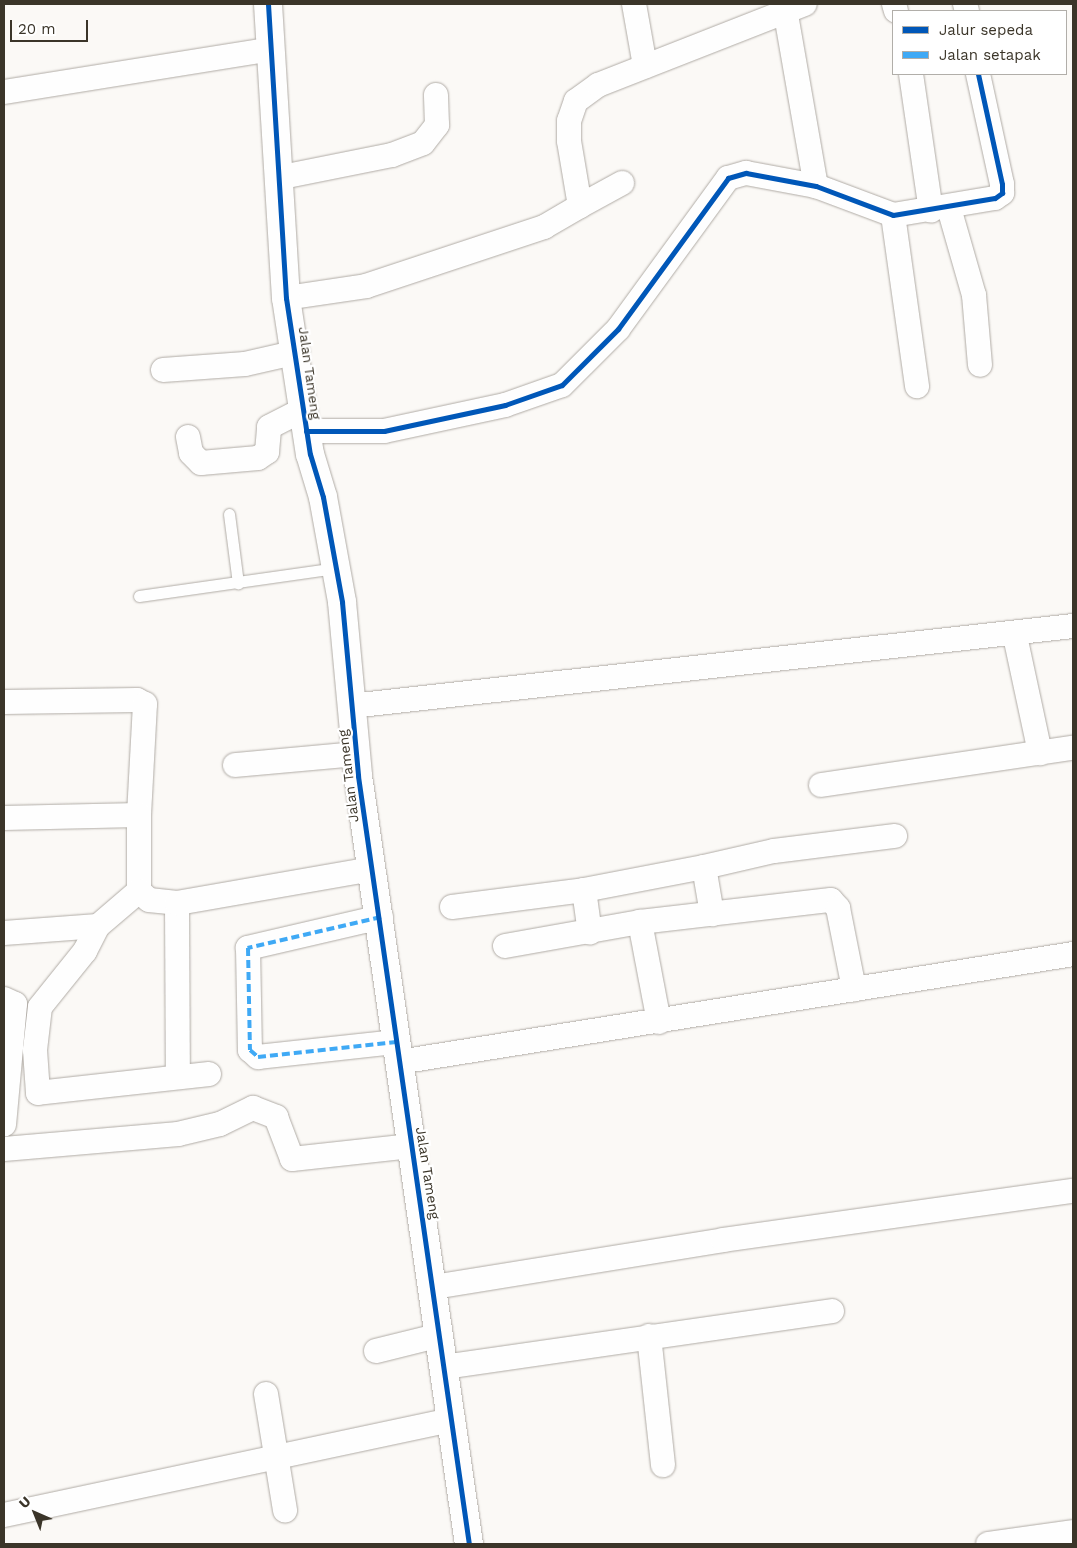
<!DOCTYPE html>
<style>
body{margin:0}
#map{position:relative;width:1077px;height:1548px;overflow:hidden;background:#fbf9f6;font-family:"Work Sans",sans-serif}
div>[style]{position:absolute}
.roads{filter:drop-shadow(0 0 1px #b0aba5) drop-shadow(0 0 1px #b0aba5)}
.lane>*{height:11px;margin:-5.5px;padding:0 5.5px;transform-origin:5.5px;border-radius:5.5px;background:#fefefe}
.street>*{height:24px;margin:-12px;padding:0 12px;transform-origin:12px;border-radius:12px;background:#fefefe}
.secondary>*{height:28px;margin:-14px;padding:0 14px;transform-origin:14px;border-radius:14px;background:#fefefe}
.quiet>*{height:4px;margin-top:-2px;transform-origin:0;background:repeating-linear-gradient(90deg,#3fa9f5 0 8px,transparent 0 12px)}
.cycleway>*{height:5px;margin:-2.5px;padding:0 2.5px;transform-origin:2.5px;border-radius:2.5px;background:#0057b8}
span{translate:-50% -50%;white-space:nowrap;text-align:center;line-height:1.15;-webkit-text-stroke:4.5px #fff;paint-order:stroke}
.street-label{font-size:14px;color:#3b3529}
.frame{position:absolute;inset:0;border:5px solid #3b3529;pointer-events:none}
.legend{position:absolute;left:892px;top:10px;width:175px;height:65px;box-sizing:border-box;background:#fff;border:1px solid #b1aea9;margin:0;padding:6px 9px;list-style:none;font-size:15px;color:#3b3529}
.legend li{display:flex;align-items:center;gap:10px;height:25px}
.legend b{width:25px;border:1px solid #b1aea9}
.north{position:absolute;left:10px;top:1488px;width:50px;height:50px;-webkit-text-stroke:4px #fff;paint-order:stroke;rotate:316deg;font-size:14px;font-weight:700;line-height:20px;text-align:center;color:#3b3529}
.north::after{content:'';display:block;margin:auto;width:18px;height:22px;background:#3b3529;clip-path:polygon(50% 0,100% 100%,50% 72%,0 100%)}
.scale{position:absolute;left:10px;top:20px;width:78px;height:22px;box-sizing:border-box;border:2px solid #3b3529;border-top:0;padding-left:6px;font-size:15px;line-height:18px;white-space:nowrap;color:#3b3529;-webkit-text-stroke:4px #fff;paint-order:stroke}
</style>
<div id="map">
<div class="roads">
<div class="lane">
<div style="left:229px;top:514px;width:70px;rotate:82.6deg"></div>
<div style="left:139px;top:596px;width:198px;rotate:-8.1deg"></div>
</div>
<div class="street">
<div style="left:634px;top:4px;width:63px;rotate:79.9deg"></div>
<div style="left:894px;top:4px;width:7px;rotate:74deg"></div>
<div style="left:965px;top:4px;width:7px;rotate:74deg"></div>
<div style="left:785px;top:9px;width:180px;rotate:80.1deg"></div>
<div style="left:911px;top:74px;width:138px;rotate:81.7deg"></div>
<div style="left:4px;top:92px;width:271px;rotate:-9.1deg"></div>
<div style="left:282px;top:177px;width:112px;rotate:-11.3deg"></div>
<div style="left:392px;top:155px;width:33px;rotate:-21deg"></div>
<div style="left:423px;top:143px;width:23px;rotate:-52deg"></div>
<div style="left:437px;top:125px;width:30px;rotate:-92deg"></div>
<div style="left:580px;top:206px;width:48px;rotate:-28.7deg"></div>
<div style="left:949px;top:208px;width:91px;rotate:74deg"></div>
<div style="left:974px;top:295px;width:70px;rotate:85.1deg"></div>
<div style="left:893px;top:215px;width:173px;rotate:82deg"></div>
<div style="left:286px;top:298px;width:81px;rotate:-8.5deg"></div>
<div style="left:366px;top:286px;width:188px;rotate:-18.3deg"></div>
<div style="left:544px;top:227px;width:42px;rotate:-30.3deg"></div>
<div style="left:580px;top:206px;width:66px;rotate:-99.6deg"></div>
<div style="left:569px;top:141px;width:20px;rotate:-90deg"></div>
<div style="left:569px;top:121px;width:21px;rotate:-71deg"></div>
<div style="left:576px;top:101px;width:27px;rotate:-36deg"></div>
<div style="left:598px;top:85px;width:222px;rotate:-21.4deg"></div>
<div style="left:163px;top:370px;width:82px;rotate:-4.2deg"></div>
<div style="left:245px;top:364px;width:54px;rotate:-12.8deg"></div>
<div style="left:306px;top:431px;width:78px"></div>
<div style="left:384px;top:431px;width:124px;rotate:-12.1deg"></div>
<div style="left:505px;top:405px;width:60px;rotate:-19.3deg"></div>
<div style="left:562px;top:385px;width:79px;rotate:-45deg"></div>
<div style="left:618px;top:329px;width:187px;rotate:-53.9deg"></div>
<div style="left:728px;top:178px;width:19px;rotate:-16deg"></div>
<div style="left:746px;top:173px;width:71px;rotate:10.5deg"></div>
<div style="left:816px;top:186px;width:82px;rotate:20.6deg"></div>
<div style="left:893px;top:215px;width:103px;rotate:-9.5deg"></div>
<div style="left:995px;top:198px;width:9px;rotate:-36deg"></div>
<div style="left:1002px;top:193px;width:9px;rotate:-90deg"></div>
<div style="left:1002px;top:184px;width:113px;rotate:-102.3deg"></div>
<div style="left:188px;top:437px;width:16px;rotate:79deg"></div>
<div style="left:191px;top:453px;width:14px;rotate:45deg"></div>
<div style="left:201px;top:463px;width:57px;rotate:-5deg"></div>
<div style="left:258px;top:458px;width:11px;rotate:-34deg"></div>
<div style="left:267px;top:452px;width:25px;rotate:-85deg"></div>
<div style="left:269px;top:427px;width:39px;rotate:-27deg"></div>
<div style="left:1015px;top:636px;width:120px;rotate:77.9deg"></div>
<div style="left:4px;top:702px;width:133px;rotate:-0.9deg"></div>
<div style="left:137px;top:700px;width:9px;rotate:27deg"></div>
<div style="left:145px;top:704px;width:111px;rotate:93.1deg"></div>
<div style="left:351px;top:706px;width:726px;rotate:-6.32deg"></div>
<div style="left:235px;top:765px;width:121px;rotate:-5.2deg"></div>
<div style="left:821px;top:785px;width:255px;rotate:-8.4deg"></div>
<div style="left:4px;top:818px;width:135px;rotate:-1.3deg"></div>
<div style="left:139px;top:815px;width:76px;rotate:90deg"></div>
<div style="left:704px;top:867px;width:72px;rotate:-12.9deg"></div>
<div style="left:774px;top:851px;width:122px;rotate:-7.1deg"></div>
<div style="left:584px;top:890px;width:122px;rotate:-10.9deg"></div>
<div style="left:704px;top:867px;width:48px;rotate:80.3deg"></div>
<div style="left:177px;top:903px;width:172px;rotate:89.7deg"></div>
<div style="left:452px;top:907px;width:133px;rotate:-7.3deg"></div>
<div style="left:584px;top:890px;width:43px;rotate:82.1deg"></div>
<div style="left:381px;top:917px;width:137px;rotate:166.9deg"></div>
<div style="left:248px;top:948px;width:102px;rotate:88.9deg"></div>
<div style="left:250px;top:1050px;width:11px;rotate:41deg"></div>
<div style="left:258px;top:1057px;width:139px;rotate:-6.2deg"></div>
<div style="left:4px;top:933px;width:94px;rotate:-4.3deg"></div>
<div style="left:505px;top:946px;width:137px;rotate:-10.1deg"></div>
<div style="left:4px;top:999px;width:12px;rotate:24deg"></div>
<div style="left:15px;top:1004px;width:121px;rotate:95.2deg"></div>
<div style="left:659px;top:1022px;width:102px;rotate:-100.8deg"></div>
<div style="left:640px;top:922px;width:192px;rotate:-6.6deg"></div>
<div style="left:831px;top:900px;width:11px;rotate:49deg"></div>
<div style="left:838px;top:908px;width:83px;rotate:78.8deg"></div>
<div style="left:399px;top:1062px;width:683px;rotate:-9.1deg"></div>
<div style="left:209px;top:1074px;width:172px;rotate:173.7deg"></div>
<div style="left:38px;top:1093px;width:43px;rotate:-94deg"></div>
<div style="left:35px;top:1050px;width:43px;rotate:-83.4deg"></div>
<div style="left:40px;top:1007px;width:72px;rotate:-51.2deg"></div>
<div style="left:85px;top:951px;width:28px;rotate:-63deg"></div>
<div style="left:98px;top:926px;width:54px;rotate:-40.5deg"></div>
<div style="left:139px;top:891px;width:13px;rotate:42deg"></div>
<div style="left:149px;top:900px;width:28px;rotate:6deg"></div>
<div style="left:177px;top:903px;width:197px;rotate:-9.9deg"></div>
<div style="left:4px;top:1149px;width:175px;rotate:-4.9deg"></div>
<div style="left:178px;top:1134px;width:43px;rotate:-13.4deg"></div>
<div style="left:220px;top:1124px;width:37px;rotate:-26deg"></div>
<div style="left:253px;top:1108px;width:25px;rotate:21deg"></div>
<div style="left:276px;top:1117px;width:45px;rotate:69.1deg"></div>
<div style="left:292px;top:1159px;width:120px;rotate:-6.2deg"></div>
<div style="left:434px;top:1287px;width:293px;rotate:-9.2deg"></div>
<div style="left:723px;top:1240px;width:353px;rotate:-8deg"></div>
<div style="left:649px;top:1336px;width:130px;rotate:83.8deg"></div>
<div style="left:376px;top:1351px;width:66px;rotate:-14deg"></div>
<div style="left:444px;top:1367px;width:392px;rotate:-8.2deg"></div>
<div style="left:266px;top:1394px;width:118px;rotate:80.7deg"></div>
<div style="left:4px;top:1515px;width:458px;rotate:-12deg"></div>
<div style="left:988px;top:1544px;width:86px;rotate:-8deg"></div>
</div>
<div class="secondary">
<div style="left:268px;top:4px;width:295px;rotate:86.5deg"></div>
<div style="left:286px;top:298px;width:158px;rotate:81.3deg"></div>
<div style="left:310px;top:454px;width:45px;rotate:73.2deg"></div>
<div style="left:323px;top:497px;width:107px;rotate:79.7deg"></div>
<div style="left:342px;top:602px;width:175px;rotate:84.7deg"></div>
<div style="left:358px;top:776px;width:776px;rotate:81.78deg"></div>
</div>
</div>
<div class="quiet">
<div style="left:381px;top:917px;width:137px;rotate:166.9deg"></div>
<div style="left:248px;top:948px;width:102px;rotate:88.9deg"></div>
<div style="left:250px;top:1050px;width:11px;rotate:41deg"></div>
<div style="left:258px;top:1057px;width:139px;rotate:-6.2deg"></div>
</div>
<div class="cycleway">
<div style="left:268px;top:4px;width:295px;rotate:86.5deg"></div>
<div style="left:286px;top:298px;width:158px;rotate:81.3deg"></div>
<div style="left:310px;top:454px;width:45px;rotate:73.2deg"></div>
<div style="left:323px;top:497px;width:107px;rotate:79.7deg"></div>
<div style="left:342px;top:602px;width:175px;rotate:84.7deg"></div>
<div style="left:358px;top:776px;width:776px;rotate:81.78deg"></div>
<div style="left:306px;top:431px;width:78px"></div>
<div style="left:384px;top:431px;width:124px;rotate:-12.1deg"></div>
<div style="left:505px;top:405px;width:60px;rotate:-19.3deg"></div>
<div style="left:562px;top:385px;width:79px;rotate:-45deg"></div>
<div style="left:618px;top:329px;width:187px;rotate:-53.9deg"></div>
<div style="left:728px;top:178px;width:19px;rotate:-16deg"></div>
<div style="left:746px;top:173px;width:71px;rotate:10.5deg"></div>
<div style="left:816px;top:186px;width:82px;rotate:20.6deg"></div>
<div style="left:893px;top:215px;width:103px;rotate:-9.5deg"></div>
<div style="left:995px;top:198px;width:9px;rotate:-36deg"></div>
<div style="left:1002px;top:193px;width:9px;rotate:-90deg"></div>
<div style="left:1002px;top:184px;width:113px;rotate:-102.3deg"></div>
</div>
<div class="street-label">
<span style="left:310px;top:373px;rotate:82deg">Jalan Tameng</span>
<span style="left:348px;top:776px;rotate:-97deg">Jalan Tameng</span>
<span style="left:428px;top:1173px;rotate:81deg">Jalan Tameng</span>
</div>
<div class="frame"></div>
<ul class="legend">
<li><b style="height:6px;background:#0057b8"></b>Jalur sepeda</li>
<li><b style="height:6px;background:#3fa9f5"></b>Jalan setapak</li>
</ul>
<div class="north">U</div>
<div class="scale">20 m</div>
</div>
